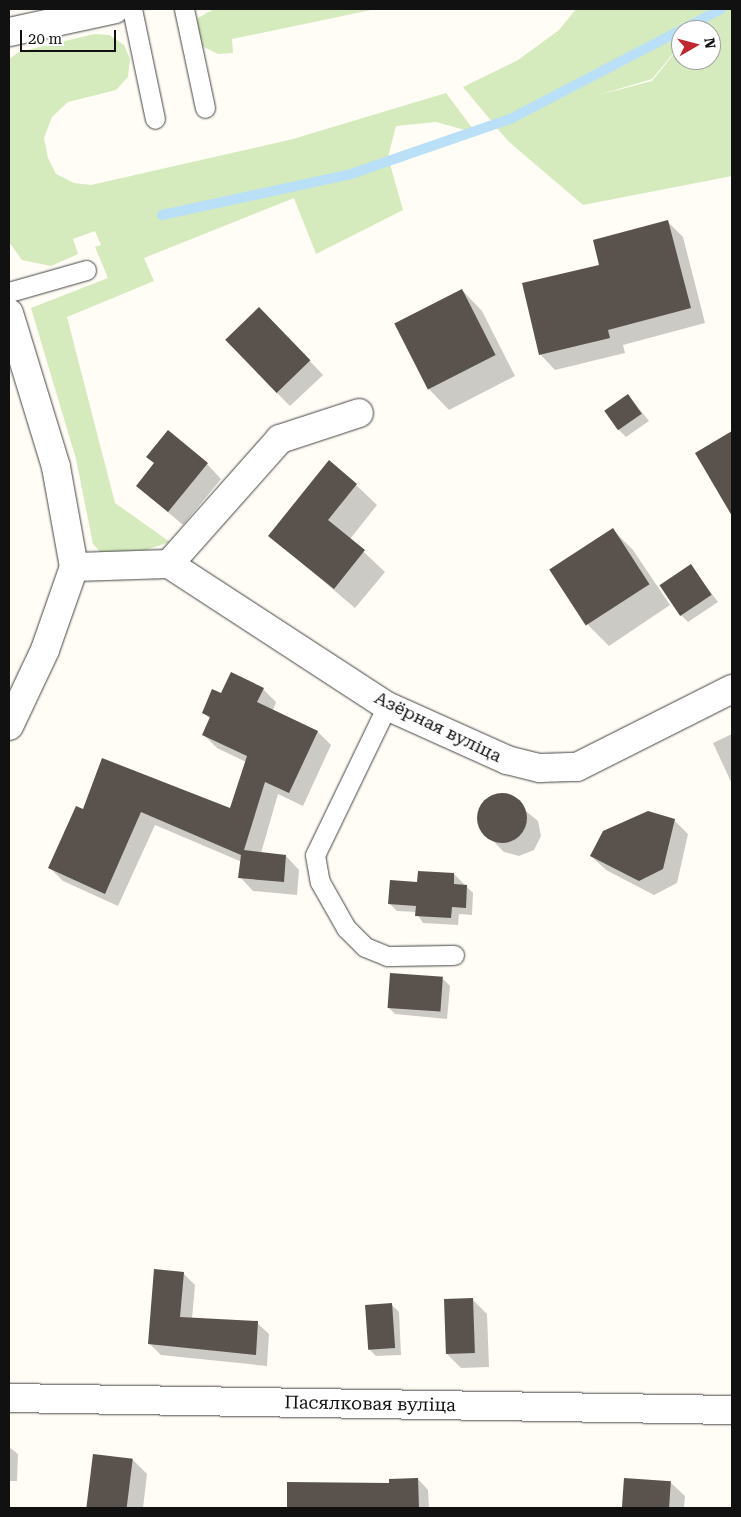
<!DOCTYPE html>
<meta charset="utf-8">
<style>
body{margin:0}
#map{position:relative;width:741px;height:1517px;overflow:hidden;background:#fffdf5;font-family:"Roboto Serif",serif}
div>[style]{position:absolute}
.green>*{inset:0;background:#d5ebbd}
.shadow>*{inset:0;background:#0003}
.stream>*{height:10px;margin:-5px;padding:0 5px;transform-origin:5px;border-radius:5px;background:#b9e0f7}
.building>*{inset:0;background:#5a524d;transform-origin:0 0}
.round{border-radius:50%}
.roads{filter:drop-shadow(0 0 1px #444) drop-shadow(0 0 1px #444)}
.service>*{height:19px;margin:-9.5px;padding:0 9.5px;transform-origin:9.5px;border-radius:9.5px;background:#fff}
.minor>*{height:28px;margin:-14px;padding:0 14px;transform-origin:14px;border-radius:14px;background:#fff}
span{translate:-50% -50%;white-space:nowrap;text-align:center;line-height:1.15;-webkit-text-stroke:5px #fff;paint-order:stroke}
.street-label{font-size:18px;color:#111}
.frame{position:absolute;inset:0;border:10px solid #111;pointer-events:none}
.north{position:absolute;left:671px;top:20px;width:50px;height:50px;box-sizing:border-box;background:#fff;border:1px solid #a0a0a0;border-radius:50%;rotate:82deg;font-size:14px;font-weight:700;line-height:20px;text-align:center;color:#111}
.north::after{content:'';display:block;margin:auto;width:18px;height:22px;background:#c4262e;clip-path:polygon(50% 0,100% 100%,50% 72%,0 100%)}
.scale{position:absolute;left:20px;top:30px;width:96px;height:22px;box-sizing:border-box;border:2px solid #111;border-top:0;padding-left:6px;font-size:15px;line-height:18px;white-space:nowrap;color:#111;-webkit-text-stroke:4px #fff;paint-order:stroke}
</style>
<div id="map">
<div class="green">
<div style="clip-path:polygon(214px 9px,376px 9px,232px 39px,233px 53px,218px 54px,200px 45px,196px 26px,198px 18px)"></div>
<div style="clip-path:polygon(576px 9px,709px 9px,692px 30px,681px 30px,681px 44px,652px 79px,595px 96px,652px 81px,681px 45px,681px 60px,711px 60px,711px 30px,694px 30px,711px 9px,732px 9px,732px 176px,583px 205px,508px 141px,463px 87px,518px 60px,559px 30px)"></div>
<div style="clip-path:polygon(94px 34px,109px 35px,124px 45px,130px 59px,128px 77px,116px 90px,68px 102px,52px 117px,44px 138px,48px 158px,56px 174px,74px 183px,91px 185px,293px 139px,446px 93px,476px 133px,436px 122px,396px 126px,388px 157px,403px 210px,316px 254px,294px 198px,144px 258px,154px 281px,67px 317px,115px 503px,170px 542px,118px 559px,104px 556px,93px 544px,76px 459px,31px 308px,108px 278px,95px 247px,101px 245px,95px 231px,73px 239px,78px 254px,51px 266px,22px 260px,9px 242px,9px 59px,19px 52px)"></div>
</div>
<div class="shadow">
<div style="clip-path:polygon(667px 221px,683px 237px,705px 323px,623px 345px,625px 353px,555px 370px,540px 354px,601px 266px)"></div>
<div style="clip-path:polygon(462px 290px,482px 311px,515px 376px,449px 410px,429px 389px)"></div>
<div style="clip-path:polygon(274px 323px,323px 375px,290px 406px,276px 392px)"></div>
<div style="clip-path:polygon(628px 395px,649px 421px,626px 437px,619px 430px)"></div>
<div style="clip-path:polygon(732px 432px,732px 513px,697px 454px)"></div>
<div style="clip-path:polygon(207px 464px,221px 479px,183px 525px,137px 486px)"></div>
<div style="clip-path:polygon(356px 485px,377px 505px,350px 539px,385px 572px,355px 608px,270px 536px)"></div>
<div style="clip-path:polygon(613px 530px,633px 550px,670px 605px,609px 646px,588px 625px)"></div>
<div style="clip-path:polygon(690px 565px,718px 602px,688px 622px,681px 615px)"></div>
<div style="clip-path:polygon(263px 689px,276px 702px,273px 710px,318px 732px,331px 745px,303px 806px,278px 794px,261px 853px,286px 856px,299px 870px,297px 895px,253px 891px,240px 877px,242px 862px,155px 825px,118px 906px,63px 881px,50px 868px,84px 810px,231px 809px,246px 762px,217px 748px,204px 735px,211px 720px,203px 712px,222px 694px)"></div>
<div style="clip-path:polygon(732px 734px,732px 784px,713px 743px)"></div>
<div style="clip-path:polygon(505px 794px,538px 821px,541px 836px,534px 850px,519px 856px,504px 852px,489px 837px,479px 816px,490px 798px)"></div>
<div style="clip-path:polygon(674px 820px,688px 834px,677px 883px,654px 895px,606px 870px,591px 856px)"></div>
<div style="clip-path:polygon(454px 874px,473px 893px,472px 915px,459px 914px,458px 925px,423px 923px,416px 912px,397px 911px,390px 904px,418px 883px)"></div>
<div style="clip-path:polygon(442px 978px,450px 986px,447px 1019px,395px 1014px,388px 1007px)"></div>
<div style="clip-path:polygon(183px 1273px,195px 1285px,192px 1319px,257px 1323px,269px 1334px,267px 1366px,161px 1355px,149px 1343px)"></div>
<div style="clip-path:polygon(473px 1300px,487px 1314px,489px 1367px,461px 1368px,446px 1353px)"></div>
<div style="clip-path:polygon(391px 1304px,399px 1312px,401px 1355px,376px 1356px,369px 1349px)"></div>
<div style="clip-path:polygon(9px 1447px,18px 1454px,17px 1481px,9px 1481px)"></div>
<div style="clip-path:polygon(94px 1456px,133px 1460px,147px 1474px,143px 1508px,88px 1508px)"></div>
<div style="clip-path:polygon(418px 1479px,428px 1490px,429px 1508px,288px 1508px,288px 1483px,390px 1484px)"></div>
<div style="clip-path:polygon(670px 1482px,685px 1496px,684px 1508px,624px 1506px)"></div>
</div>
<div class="stream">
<div style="left:162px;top:215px;width:193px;rotate:-12.2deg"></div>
<div style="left:351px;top:174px;width:168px;rotate:-19.1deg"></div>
<div style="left:510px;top:119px;width:238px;rotate:-27.5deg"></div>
</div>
<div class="building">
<div style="clip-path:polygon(668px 220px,691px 308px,608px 330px,610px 338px,539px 355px,522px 283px,599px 265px,593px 240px)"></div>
<div style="left:462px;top:289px;width:74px;height:76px;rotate:63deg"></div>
<div style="left:259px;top:307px;width:74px;height:47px;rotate:46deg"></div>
<div style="left:628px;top:394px;width:24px;height:29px;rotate:55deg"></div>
<div style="clip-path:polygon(168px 430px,208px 463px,168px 512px,136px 486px,154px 463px,146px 457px)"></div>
<div style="clip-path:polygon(732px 431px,732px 516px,695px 453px)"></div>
<div style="clip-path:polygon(329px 460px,357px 484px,328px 520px,365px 550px,334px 589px,268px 536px)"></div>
<div style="left:613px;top:528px;width:67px;height:76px;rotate:57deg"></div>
<div style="left:691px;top:564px;width:37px;height:38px;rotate:56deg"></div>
<div style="clip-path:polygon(231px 672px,264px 688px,257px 702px,318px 731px,289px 793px,265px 782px,244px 850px,286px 855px,284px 882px,238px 878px,241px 855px,141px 812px,105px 894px,48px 868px,76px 806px,83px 809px,102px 758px,230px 808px,247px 756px,202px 735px,210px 717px,202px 713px,212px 689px,221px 693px)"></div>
<div class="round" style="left:477px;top:793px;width:50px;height:50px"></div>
<div style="clip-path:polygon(648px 811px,675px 819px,663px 869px,639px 881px,590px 856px,603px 831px)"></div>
<div style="clip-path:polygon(418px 871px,454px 873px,454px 884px,467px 885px,466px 908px,452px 907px,451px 918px,415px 916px,416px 906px,388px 904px,390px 880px,417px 882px)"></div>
<div style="left:390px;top:973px;width:53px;height:35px;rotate:4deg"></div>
<div style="clip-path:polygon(154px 1269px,184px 1272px,180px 1317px,258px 1321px,256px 1355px,148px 1344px)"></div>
<div style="left:473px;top:1298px;width:55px;height:29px;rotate:88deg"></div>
<div style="left:392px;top:1303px;width:45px;height:27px;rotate:86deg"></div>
<div style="left:93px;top:1454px;width:40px;height:54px;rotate:7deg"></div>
<div style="clip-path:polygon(418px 1478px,419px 1508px,287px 1508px,287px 1482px,389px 1483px,389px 1479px)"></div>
<div style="left:624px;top:1478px;width:47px;height:29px;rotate:4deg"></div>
</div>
<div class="roads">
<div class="service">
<div style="left:132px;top:9px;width:112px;rotate:78.2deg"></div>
<div style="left:184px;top:9px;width:101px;rotate:78deg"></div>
<div style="left:9px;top:292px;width:80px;rotate:-15.9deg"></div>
<div style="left:387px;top:706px;width:165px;rotate:115.8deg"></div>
<div style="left:315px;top:855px;width:27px;rotate:80deg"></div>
<div style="left:320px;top:882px;width:53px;rotate:60.5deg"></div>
<div style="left:346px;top:928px;width:27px;rotate:45deg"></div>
<div style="left:365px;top:947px;width:24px;rotate:22deg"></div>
<div style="left:387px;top:956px;width:67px;rotate:-0.9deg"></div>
</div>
<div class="minor">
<div style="left:9px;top:32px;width:108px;rotate:-12.2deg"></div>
<div style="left:9px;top:313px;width:161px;rotate:73deg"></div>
<div style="left:56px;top:467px;width:102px;rotate:79.8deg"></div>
<div style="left:74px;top:567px;width:88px;rotate:109.3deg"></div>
<div style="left:45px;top:650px;width:84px;rotate:115.3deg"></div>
<div style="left:169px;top:564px;width:167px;rotate:-48.4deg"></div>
<div style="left:280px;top:439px;width:83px;rotate:-18.2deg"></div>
<div style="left:74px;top:567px;width:95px;rotate:-1.8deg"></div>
<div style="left:169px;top:564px;width:260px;rotate:33.1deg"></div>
<div style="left:387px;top:706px;width:132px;rotate:24.2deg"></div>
<div style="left:507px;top:760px;width:34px;rotate:14deg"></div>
<div style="left:540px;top:768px;width:37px;rotate:-2deg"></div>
<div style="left:577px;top:767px;width:174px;rotate:-26.7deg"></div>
<div style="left:9px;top:1398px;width:723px;rotate:0.95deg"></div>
</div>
</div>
<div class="street-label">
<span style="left:438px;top:727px;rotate:26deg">Азёрная вуліца</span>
<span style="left:370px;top:1404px;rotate:1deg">Пасялковая вуліца</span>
</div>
<div class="frame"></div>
<div class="north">N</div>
<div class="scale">20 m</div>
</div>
